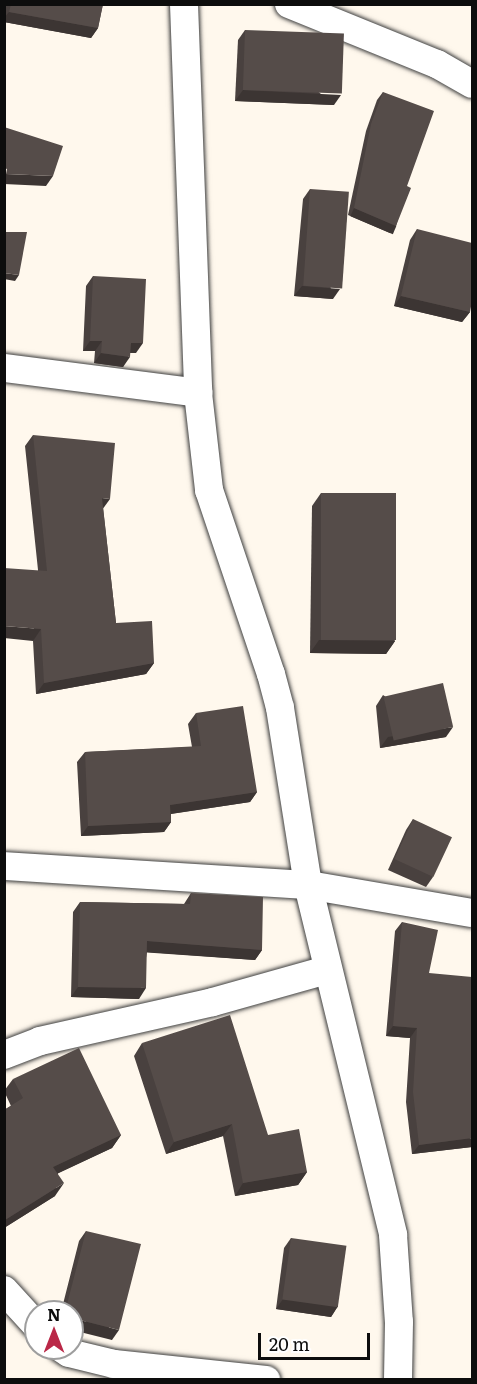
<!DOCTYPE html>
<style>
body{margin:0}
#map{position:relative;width:477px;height:1384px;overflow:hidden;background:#fff8ed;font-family:Literata,serif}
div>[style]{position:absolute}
.roads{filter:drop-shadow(0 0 2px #404040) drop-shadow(0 0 2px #404040)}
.minor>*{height:28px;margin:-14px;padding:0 14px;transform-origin:14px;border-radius:14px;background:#fff}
.wall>*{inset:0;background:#49413f}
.shaded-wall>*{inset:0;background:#3c3533;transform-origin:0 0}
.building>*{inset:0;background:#554c49;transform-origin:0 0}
span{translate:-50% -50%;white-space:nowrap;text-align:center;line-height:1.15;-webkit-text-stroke:6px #fff;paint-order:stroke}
.frame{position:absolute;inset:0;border:6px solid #0d0d0d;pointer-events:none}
.north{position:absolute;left:24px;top:1300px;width:60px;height:60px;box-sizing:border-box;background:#fff;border:2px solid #9e9e9e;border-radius:50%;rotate:0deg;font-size:16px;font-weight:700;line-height:24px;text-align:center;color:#0d0d0d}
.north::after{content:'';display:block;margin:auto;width:21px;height:27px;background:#ba2847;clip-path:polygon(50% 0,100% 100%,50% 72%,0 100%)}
.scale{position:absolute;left:258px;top:1333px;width:112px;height:27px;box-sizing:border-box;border:3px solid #0d0d0d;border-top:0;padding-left:8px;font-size:18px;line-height:21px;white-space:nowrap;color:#0d0d0d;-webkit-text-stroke:4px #fff;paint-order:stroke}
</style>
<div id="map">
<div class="roads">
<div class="minor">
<div style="left:184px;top:4px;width:389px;rotate:87.9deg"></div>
<div style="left:198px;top:393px;width:98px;rotate:83.5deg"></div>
<div style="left:209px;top:490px;width:194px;rotate:71.4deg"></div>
<div style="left:271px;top:674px;width:35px;rotate:75deg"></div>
<div style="left:280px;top:708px;width:179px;rotate:81deg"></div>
<div style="left:308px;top:885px;width:360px;rotate:76.3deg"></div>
<div style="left:393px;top:1235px;width:87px;rotate:86.1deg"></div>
<div style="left:399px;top:1322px;width:58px;rotate:91deg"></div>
<div style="left:289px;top:4px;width:160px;rotate:22.1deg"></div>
<div style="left:437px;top:64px;width:40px;rotate:29.7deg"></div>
<div style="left:4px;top:368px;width:196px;rotate:7.3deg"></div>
<div style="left:4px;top:866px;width:305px;rotate:3.6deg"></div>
<div style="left:308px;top:885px;width:166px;rotate:9.7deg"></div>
<div style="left:4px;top:1055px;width:39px;rotate:-21deg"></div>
<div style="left:40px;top:1041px;width:177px;rotate:-12.7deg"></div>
<div style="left:213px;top:1002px;width:118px;rotate:-15.7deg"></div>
<div style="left:4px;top:1290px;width:47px;rotate:47.6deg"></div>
<div style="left:61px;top:1348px;width:9px;rotate:32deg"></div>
<div style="left:69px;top:1353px;width:46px;rotate:13.7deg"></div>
<div style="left:114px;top:1364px;width:153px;rotate:6deg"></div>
</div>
</div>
<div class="wall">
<div style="clip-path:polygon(5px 4px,103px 4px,98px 28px,91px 38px,4px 22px)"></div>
<div style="clip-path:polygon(245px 30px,334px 105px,235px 101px,238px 40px)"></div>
<div style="clip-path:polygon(383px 92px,407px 186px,396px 226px,390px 233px,348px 215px,366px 131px,377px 100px)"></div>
<div style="clip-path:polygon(310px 189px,333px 299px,294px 296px,303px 199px)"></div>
<div style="clip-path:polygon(417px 229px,470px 312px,462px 322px,394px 306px,410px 240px)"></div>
<div style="clip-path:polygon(93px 276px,136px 353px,130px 353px,123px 367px,94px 363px,95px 351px,83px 351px,86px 286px)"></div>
<div style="clip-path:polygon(33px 435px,103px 508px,116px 623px,154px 663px,146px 674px,36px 694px,33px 641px,38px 570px,25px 446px)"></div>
<div style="clip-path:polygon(321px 493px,395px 641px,386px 654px,310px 653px,312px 506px)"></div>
<div style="clip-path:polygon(383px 695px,446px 737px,380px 748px,376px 706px)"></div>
<div style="clip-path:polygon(196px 713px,257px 792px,250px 802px,171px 814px,171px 822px,164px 832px,81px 836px,77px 762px,85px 752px,192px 747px,188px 724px)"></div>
<div style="clip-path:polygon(413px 819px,433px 877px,426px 887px,388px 870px,406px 830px)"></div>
<div style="clip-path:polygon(191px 893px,262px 950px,255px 960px,147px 952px,139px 999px,71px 997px,73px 912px,80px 902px,184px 904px)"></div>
<div style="clip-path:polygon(402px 922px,429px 973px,472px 1147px,412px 1154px,406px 1102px,410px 1038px,386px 1036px,395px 931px)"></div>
<div style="clip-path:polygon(142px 1043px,268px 1135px,307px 1172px,298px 1185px,235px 1196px,223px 1136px,166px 1154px,134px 1056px)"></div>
<div style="clip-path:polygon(13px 1079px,121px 1135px,112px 1148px,58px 1173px,55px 1196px,4px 1228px,4px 1110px,11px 1106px,4px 1091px)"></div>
<div style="clip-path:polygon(86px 1231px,112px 1340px,72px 1312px,61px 1312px,79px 1241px)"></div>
<div style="clip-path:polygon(291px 1238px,338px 1306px,331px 1317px,276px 1309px,284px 1248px)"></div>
</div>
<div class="shaded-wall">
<div style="clip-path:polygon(9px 12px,98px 28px,91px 38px,4px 22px,4px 18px)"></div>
<div style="clip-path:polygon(243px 90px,341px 95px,334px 105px,235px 101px)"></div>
<div style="clip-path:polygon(6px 174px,53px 176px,46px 186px,4px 184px,4px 176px)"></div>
<div style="left:354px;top:208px;width:46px;height:9px;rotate:23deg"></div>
<div style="clip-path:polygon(4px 273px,19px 275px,15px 281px,4px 279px)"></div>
<div style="clip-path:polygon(302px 286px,340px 289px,333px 299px,294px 296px)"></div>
<div style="clip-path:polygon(401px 296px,470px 312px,462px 322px,394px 306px)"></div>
<div style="clip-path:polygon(90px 341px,102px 341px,95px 351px,83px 351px)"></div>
<div style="clip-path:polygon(131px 343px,143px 343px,136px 353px,124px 352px)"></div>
<div style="clip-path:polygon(101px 353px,130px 357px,123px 367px,94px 363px)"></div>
<div style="clip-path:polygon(102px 498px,110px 499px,102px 510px)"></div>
<div style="clip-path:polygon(4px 626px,41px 629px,33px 641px,4px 638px)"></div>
<div style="clip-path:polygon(319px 640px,395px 641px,386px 654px,310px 653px)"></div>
<div style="clip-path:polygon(154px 663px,146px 674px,36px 694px,44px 683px)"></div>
<div style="clip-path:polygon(453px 727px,446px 737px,380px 748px,388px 737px)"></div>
<div style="clip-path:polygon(257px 792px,250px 802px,163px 815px,170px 805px)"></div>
<div style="clip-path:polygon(171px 822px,164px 832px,81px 836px,88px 826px)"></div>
<div style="clip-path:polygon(147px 941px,262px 950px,255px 960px,140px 952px)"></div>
<div style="clip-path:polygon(78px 987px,146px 988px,139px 999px,71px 997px)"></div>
<div style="clip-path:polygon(393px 1026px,417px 1028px,410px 1038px,386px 1036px)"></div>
<div style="clip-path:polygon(232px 1124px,223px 1136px,166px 1154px,174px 1142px)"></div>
<div style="clip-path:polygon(121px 1135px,112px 1148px,44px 1180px,53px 1167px)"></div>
<div style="clip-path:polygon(472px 1138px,472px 1147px,412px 1154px,419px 1145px)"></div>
<div style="clip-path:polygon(307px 1172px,298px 1185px,235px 1196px,243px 1183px)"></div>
<div style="clip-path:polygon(64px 1183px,55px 1196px,4px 1228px,5px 1220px)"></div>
<div style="clip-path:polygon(283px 1299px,338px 1306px,331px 1317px,276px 1309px)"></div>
<div style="clip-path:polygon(72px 1318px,119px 1330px,112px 1340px,72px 1330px)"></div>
</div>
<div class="building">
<div style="clip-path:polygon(11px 4px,103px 4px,98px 28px,9px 12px)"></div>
<div style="left:245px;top:30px;width:99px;height:60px;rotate:2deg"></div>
<div style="clip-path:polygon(383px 92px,434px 111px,407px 186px,411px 188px,396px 226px,354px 208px,371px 124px)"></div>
<div style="clip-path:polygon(4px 127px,63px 146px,53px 176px,6px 174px,7px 169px,4px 168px)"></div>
<div style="left:310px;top:189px;width:39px;height:97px;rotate:4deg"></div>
<div style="clip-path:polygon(417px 229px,472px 243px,472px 301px,470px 312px,401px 296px)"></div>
<div style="clip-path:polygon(4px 232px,27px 232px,19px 275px,4px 273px)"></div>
<div style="clip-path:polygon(93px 276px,146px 279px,143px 343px,131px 343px,130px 357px,101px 353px,102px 341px,90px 341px)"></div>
<div style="clip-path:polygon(33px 435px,115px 443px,110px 499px,102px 498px,116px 623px,152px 621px,154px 663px,44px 683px,41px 629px,4px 626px,4px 568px,47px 571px)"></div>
<div style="left:321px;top:493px;width:75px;height:147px"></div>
<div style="left:443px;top:683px;width:45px;height:61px;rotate:77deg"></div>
<div style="clip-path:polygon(243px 706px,257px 792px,170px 805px,171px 822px,88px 826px,85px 752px,201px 746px,196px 713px)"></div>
<div style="left:413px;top:819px;width:43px;height:44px;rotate:25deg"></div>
<div style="clip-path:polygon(191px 893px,263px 897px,262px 950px,147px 941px,146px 988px,78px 987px,80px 902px,190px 904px)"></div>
<div style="clip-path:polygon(402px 922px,438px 930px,429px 973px,472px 977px,472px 1138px,419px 1145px,413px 1092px,417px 1028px,393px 1026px)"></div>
<div style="clip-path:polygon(230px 1015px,268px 1135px,299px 1129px,307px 1172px,243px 1183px,232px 1124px,174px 1142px,142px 1043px)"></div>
<div style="clip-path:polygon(79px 1048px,121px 1135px,53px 1167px,64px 1183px,5px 1220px,4px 1110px,23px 1098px,13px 1079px)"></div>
<div style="clip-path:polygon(86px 1231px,141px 1244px,119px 1330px,72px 1318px,72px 1312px,65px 1312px)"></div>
<div style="left:291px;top:1238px;width:56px;height:62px;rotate:8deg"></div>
<div style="clip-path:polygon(199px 1378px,217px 1380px,199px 1380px)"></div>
</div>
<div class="frame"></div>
<div class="north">N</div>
<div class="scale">20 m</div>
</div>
